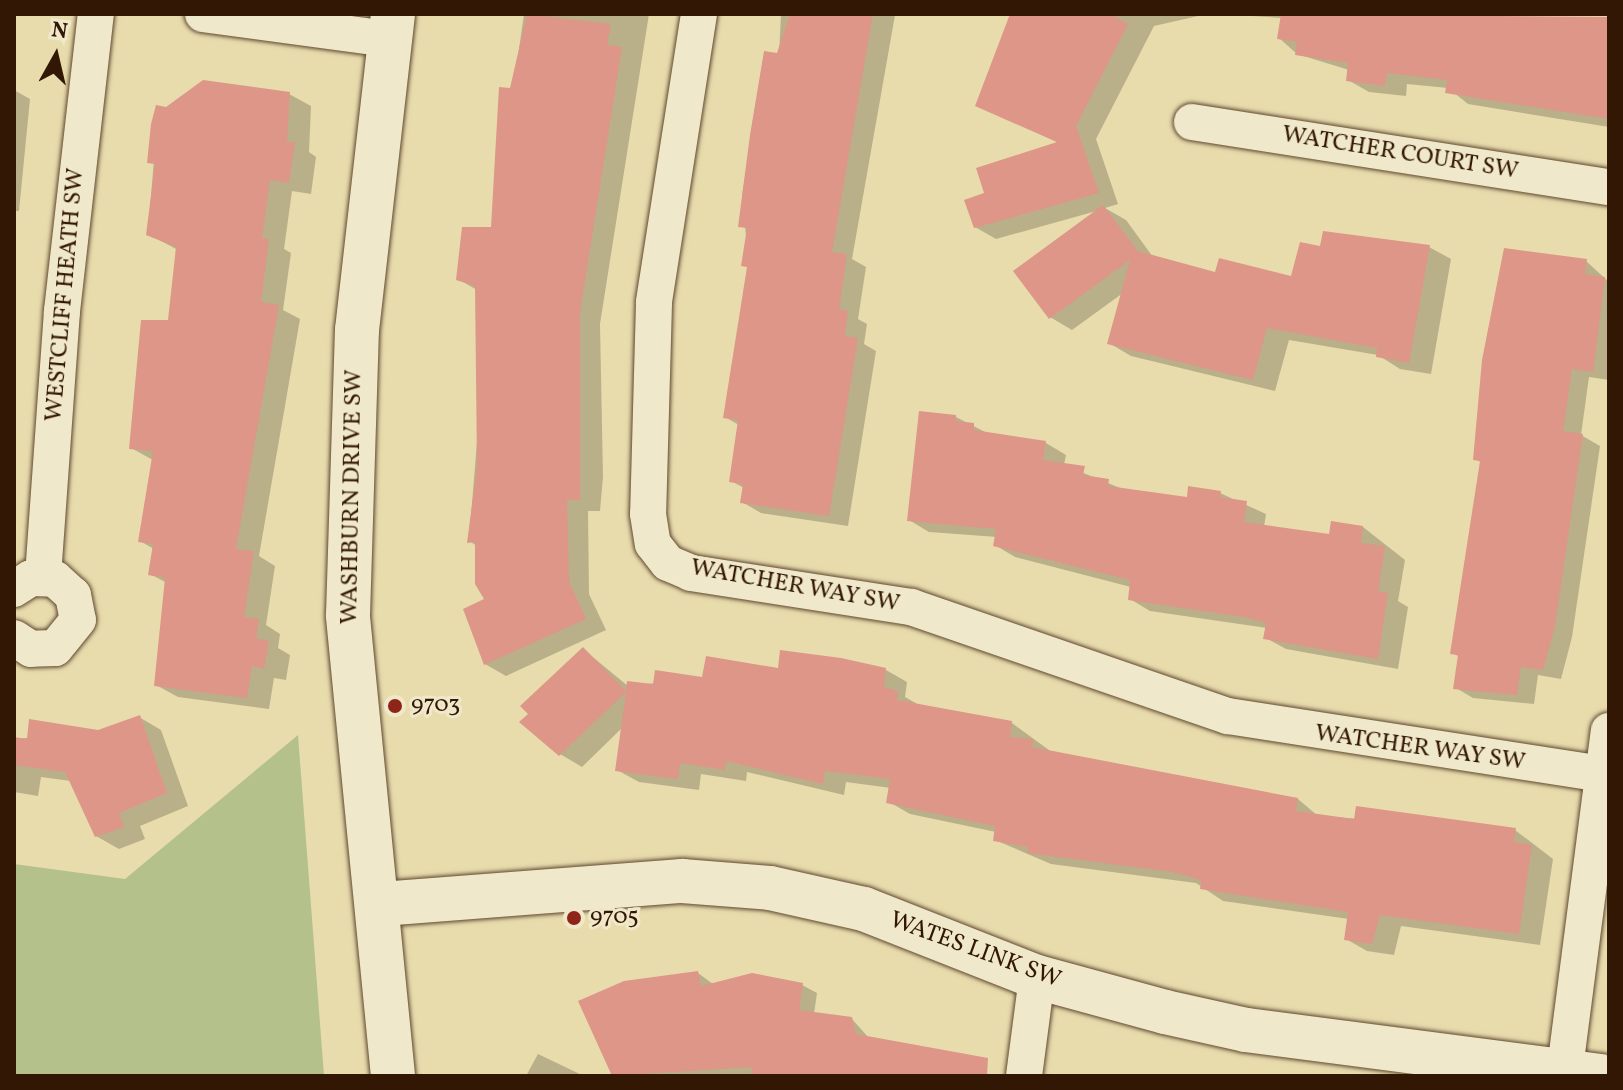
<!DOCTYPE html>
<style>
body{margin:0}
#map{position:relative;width:1623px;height:1090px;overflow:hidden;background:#e8dcad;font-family:Vollkorn,serif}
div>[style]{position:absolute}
.green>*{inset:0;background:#b4c18b}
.shadow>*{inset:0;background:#0003}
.building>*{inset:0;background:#dd9687}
.roads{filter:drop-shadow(0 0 2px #60482f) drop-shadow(0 0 2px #60482f)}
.minor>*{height:36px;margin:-18px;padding:0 18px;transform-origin:18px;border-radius:18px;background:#f0e8ca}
.tertiary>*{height:44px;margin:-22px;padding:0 22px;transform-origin:22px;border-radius:22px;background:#f0e8ca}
.dots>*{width:22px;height:22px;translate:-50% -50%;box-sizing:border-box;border:4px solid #f0e8ca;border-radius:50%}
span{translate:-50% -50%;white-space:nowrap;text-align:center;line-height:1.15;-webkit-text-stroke:6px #f0e8ca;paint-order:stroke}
.street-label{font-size:24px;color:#331705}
.poi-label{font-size:24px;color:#331705}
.left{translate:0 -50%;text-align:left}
.frame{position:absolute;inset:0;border:16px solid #331705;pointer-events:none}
.north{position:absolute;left:16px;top:16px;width:80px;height:80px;-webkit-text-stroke:6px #f0e8ca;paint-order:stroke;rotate:8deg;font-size:22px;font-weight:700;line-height:32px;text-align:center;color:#331705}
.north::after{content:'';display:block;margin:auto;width:28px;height:36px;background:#331705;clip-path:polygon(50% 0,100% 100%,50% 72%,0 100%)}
</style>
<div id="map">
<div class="green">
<div style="clip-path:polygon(298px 735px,324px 1076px,14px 1076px,14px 864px,125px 879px)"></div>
</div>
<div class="shadow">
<div style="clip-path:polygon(524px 14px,649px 14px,600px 324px,603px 477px,600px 511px,588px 511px,589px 594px,606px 630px,506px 676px,485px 664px,486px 600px,477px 546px,469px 541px,478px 429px,477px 290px,458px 279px,493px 229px)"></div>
<div style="clip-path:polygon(781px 14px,903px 14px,895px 15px,852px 259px,866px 267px,858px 319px,867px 324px,864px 344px,876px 351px,848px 526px,761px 513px,742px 502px,744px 488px,731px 481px,739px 425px,725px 417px,749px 268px,742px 195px,766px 53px,779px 55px)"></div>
<div style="clip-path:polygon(1012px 14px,1207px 14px,1154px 26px,1096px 139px,1118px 204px,1105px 208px,1126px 220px,1153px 257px,1217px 275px,1292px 279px,1322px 248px,1429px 247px,1451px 259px,1431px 374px,1400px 369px,1378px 355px,1289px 340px,1275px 391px,1131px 356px,1109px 343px,1123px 293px,1072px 330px,1050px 317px,1100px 210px,996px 239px,975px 227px,987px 194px,1059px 143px,977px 104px)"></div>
<div style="clip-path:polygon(1220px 14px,1609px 19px,1609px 127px,1468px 104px,1448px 88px,1407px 84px,1406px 96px,1369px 92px,1348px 80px,1349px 70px,1297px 54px,1279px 38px,1282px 18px)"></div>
<div style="clip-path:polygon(14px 90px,30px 99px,19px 211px,14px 211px)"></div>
<div style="clip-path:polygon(289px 94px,311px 106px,309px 152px,316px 157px,311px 194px,292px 191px,284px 249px,291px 253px,283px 310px,300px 319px,259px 556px,275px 566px,266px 625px,280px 634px,278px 648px,290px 655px,286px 680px,274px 678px,269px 709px,178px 697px,156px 685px,167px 583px,150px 574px,154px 549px,140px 541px,153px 460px,131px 448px,142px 322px,170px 322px,178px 250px,148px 234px,158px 108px)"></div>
<div style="clip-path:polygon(1586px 261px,1609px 282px,1609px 380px,1589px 377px,1581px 435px,1600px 446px,1572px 637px,1561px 679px,1538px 675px,1534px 704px,1473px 698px,1456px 688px,1460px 657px,1452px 653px,1482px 463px,1475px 459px)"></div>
<div style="clip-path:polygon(956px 417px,991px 435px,1046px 443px,1066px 455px,1064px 465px,1125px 490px,1188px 499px,1220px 493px,1266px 514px,1264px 527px,1330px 536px,1363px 527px,1405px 560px,1398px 601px,1408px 607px,1398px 669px,1286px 649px,1266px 638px,1267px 628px,1150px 611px,1130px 599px,1131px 587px,1015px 557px,995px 545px,997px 537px,929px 532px,909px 520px)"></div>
<div style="clip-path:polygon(583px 649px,628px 686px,780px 670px,886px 670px,907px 682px,905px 697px,919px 705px,1012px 723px,1053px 753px,1298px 799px,1318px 816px,1515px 830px,1553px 859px,1540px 945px,1401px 926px,1394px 955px,1367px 951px,1346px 939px,1349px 919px,1223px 901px,1196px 883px,1051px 864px,995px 840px,996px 832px,910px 814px,889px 802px,891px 788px,846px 782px,844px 795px,747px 772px,746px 781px,701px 774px,699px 790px,639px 782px,617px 770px,623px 727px,582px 767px,560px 754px)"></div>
<div style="clip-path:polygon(139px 717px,161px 730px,188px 806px,140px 826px,145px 839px,119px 849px,96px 836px,71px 781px,41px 777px,38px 796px,14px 792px,14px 739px,98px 732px)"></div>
<div style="clip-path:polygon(698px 973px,713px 984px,752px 975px,802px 985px,817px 993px,814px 1014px,852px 1019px,869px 1038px,981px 1076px,614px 1076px,581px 1002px)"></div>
<div style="clip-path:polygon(538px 1054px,584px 1076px,526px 1076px)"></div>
</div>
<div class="building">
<div style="clip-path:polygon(527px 14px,611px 24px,607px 45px,622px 47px,580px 312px,580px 500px,567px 500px,569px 581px,586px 619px,484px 665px,463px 609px,484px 599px,475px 584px,475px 542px,467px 543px,477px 466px,475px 286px,456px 280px,462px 227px,491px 227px,499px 87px,510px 88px)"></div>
<div style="clip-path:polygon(790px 14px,873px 14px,832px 252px,847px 254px,839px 309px,848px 311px,845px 336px,858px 338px,829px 516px,740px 503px,743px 484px,729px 482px,738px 420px,723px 418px,747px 267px,741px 266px,747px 228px,738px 227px,750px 135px,764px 51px,777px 53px)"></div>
<div style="clip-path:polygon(1010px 14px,1111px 14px,1128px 24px,1076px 126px,1099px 193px,974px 228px,964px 200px,984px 193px,976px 168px,1057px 142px,975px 106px)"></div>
<div style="clip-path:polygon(1281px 14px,1609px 17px,1609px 119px,1445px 93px,1447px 80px,1387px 73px,1385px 86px,1346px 81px,1348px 63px,1295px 55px,1297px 42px,1277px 39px)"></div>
<div style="clip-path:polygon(203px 80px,290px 92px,287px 142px,295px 142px,289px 183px,270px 180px,262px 238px,269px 239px,261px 302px,279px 305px,236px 549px,254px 551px,244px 617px,259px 619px,256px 638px,269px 641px,264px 669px,252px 666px,247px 698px,154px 686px,165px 578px,148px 575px,153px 544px,138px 542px,153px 451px,129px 449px,141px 320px,168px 320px,176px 247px,146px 235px,155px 164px,147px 163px,151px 124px,156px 105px,166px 107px)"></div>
<div style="clip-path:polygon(1103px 205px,1138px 251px,1215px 272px,1219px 258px,1291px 276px,1300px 242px,1320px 246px,1323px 231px,1430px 245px,1409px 363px,1376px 357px,1377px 348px,1267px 328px,1253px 380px,1107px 344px,1130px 260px,1049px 319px,1013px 271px)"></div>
<div style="clip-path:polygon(1504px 248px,1587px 259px,1585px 274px,1605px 277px,1593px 372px,1572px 369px,1563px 431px,1583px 434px,1555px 626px,1543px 670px,1521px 667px,1517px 695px,1453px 689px,1458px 655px,1450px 654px,1480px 461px,1473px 460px,1482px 360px)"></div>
<div style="clip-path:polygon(919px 411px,956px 415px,956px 421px,974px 423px,974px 430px,1046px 441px,1043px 460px,1085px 466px,1083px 475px,1109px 479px,1108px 486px,1187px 497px,1188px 486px,1221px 491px,1220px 497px,1247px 501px,1244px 522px,1329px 534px,1331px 521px,1363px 526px,1361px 543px,1385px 546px,1378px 591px,1388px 593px,1378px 659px,1263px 639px,1266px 623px,1244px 617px,1128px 600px,1130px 580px,993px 546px,996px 529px,907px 521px)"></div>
<div style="clip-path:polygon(583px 647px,626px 691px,627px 681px,653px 684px,655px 670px,702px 677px,706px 656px,778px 668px,780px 650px,841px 658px,886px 668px,884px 687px,898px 691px,897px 700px,1012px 721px,1010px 737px,1033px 739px,1032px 747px,1298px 798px,1296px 811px,1354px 819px,1356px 806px,1516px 828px,1514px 842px,1532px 845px,1519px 934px,1380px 915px,1372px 944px,1344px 940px,1348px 912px,1200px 889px,1201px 880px,1173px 872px,1027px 853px,1028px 847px,993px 841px,995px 826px,886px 803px,890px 779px,825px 771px,823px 784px,726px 761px,725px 770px,680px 763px,678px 779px,615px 771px,626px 692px,559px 756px,519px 722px,528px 714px,520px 706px)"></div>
<div style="clip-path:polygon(140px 715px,167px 793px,119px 813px,124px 827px,95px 837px,65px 772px,14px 765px,14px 737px,27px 739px,29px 719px,98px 730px)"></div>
<div style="clip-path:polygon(698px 971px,701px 986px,752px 973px,803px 983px,799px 1010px,852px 1017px,856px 1034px,988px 1058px,987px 1076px,751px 1076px,752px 1067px,612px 1076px,578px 1001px,624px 981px)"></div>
</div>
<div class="roads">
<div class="minor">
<div style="left:203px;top:14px;width:187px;rotate:7.7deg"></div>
<div style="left:699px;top:14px;width:292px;rotate:98.9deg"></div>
<div style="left:654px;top:303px;width:211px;rotate:91.6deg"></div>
<div style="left:648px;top:514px;width:30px;rotate:81deg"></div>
<div style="left:653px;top:544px;width:24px;rotate:52deg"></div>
<div style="left:668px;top:563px;width:25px;rotate:23deg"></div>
<div style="left:691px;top:573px;width:223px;rotate:8.8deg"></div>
<div style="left:911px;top:607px;width:335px;rotate:19deg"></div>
<div style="left:1228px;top:716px;width:379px;rotate:8.8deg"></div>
<div style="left:1192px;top:122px;width:422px;rotate:8.9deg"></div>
<div style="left:43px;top:576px;width:266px;rotate:-85.9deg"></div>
<div style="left:62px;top:311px;width:299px;rotate:-83.5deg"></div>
<div style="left:14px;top:589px;width:20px;rotate:-33deg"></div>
<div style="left:31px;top:578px;width:24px;rotate:2deg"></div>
<div style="left:55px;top:579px;width:24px;rotate:42deg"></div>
<div style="left:73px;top:595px;width:25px;rotate:79deg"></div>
<div style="left:78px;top:620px;width:36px;rotate:129deg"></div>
<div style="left:55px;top:648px;width:24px;rotate:178deg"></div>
<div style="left:31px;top:649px;width:20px;rotate:-147deg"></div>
<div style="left:1024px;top:1076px;width:100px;rotate:-82.5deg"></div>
<div style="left:1564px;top:1076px;width:348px;rotate:-82.6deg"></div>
</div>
<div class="tertiary">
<div style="left:381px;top:904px;width:302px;rotate:-4.4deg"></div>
<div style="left:682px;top:881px;width:88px;rotate:4.5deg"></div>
<div style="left:770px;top:888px;width:96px;rotate:12.6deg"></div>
<div style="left:864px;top:909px;width:186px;rotate:21.5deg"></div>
<div style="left:1037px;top:977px;width:133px;rotate:15.3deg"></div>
<div style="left:1165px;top:1012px;width:83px;rotate:12.5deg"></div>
<div style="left:1246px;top:1030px;width:359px;rotate:7.4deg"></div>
<div style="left:393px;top:1076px;width:463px;rotate:-95.6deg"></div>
<div style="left:348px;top:615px;width:285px;rotate:-88.2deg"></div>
<div style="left:357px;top:330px;width:318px;rotate:-83.5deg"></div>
</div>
</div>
<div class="dots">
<div style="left:395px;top:706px;background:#8f2418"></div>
<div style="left:574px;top:918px;background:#8f2418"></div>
</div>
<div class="street-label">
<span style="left:1400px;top:154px;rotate:9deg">WATCHER COURT SW</span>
<span style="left:66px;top:295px;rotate:-85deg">WESTCLIFF HEATH SW</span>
<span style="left:353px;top:497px;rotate:-89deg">WASHBURN DRIVE SW</span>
<span style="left:795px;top:587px;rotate:10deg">WATCHER WAY SW</span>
<span style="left:1420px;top:749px;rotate:8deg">WATCHER WAY SW</span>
<span style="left:975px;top:951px;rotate:20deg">WATES LINK SW</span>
</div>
<div class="poi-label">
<span class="left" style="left:411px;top:706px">9703</span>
<span class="left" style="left:590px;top:918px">9705</span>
</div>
<div class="frame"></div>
<div class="north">N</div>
</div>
